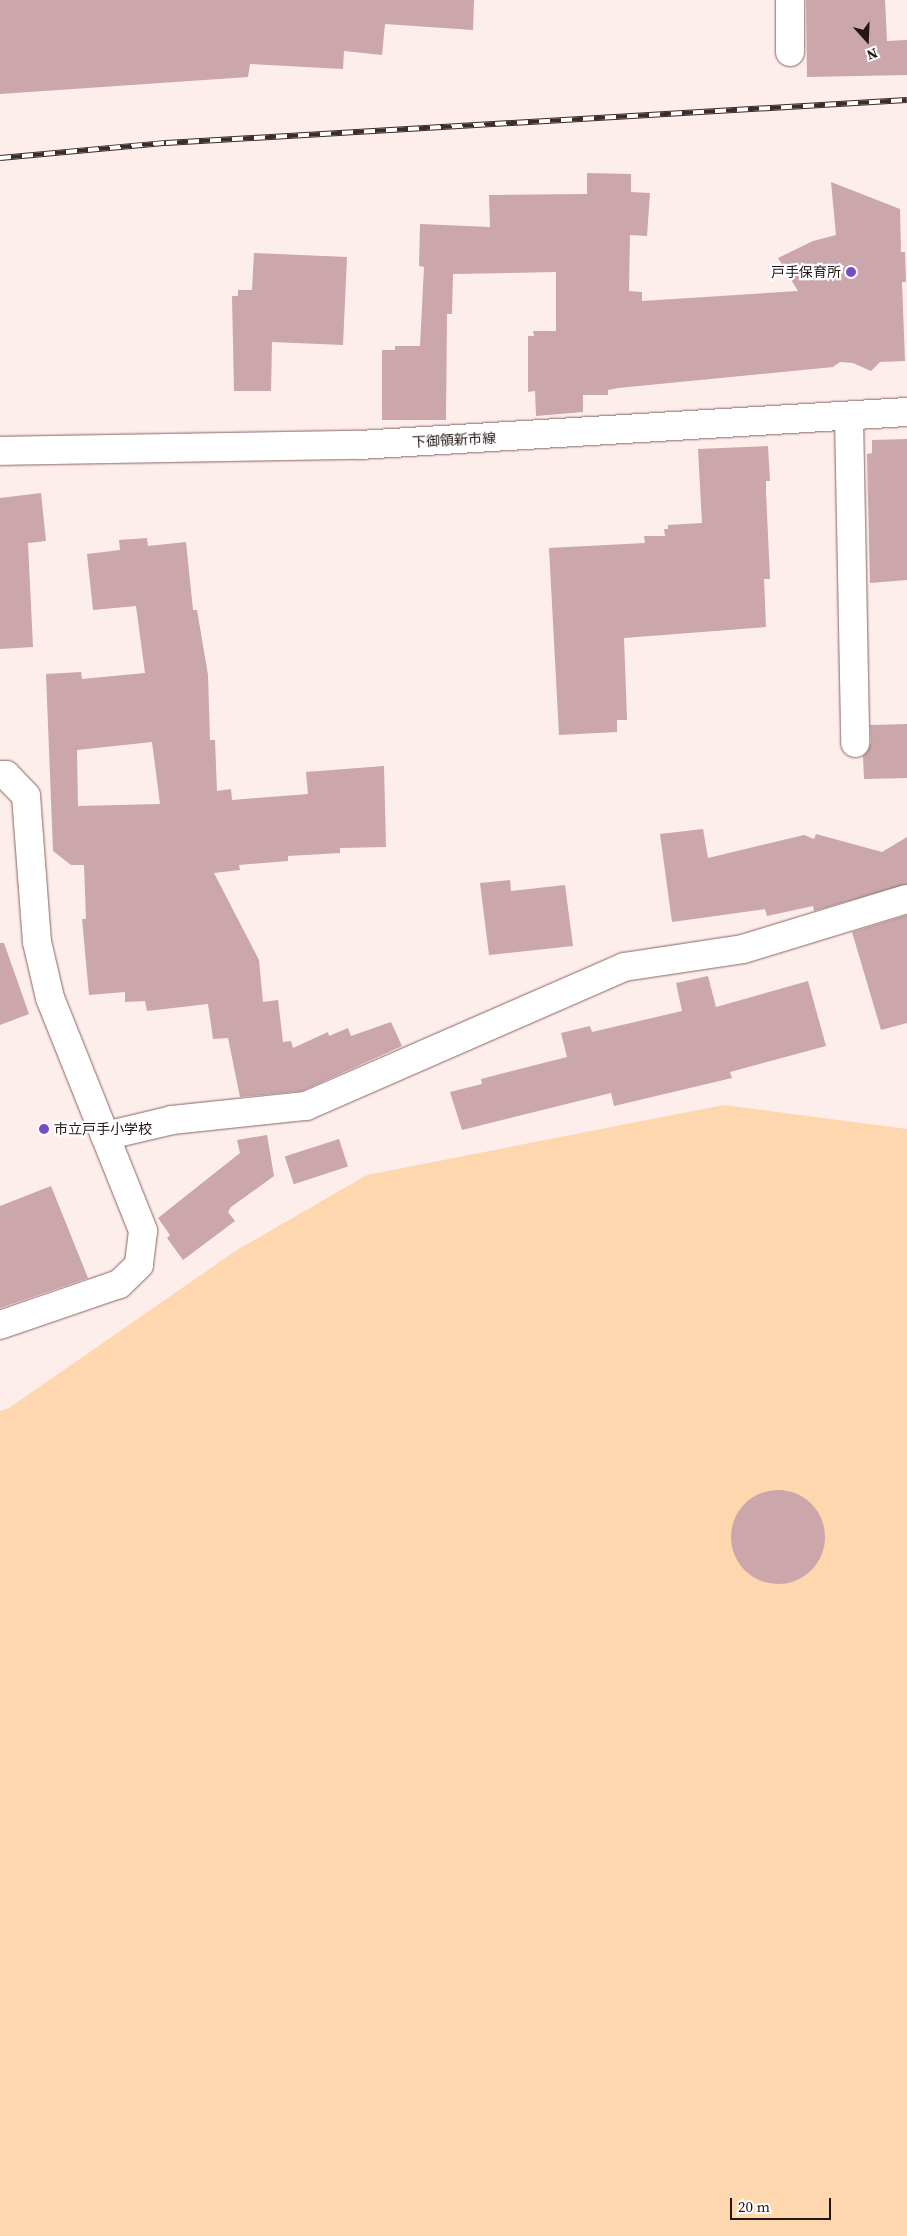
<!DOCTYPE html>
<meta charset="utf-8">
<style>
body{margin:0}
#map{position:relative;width:907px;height:2236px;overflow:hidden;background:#fdedeb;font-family:"Source Serif 4","Noto Sans JP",serif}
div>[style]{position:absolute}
.green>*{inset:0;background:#fed7ae}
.building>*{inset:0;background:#cba6aa;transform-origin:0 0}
.round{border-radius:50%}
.roads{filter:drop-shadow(0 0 1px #876560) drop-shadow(0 0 1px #876560)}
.street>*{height:28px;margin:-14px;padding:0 14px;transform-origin:14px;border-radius:14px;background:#fff}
.secondary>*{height:28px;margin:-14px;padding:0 14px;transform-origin:14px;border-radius:14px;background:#fff}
.rail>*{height:5.5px;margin-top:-2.75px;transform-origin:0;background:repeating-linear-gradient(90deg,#fff 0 11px,#3b2d2b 0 22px);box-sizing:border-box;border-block:1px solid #3b2d2b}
.dots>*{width:14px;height:14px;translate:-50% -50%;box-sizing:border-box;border:2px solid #fff;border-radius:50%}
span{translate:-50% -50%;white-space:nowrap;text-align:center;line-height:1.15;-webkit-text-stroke:4.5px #fff;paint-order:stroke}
.poi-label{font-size:14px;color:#241715}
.right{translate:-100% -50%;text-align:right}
.left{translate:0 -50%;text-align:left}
.street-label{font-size:14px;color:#241715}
.north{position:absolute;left:842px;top:15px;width:50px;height:50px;-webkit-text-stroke:4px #fff;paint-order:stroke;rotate:160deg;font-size:14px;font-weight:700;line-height:20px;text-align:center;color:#241715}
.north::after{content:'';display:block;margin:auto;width:18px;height:22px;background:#241715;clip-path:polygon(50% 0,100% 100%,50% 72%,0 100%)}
.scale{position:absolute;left:730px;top:2198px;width:101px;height:22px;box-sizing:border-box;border:2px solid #241715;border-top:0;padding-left:6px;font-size:15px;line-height:18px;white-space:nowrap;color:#241715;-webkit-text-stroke:4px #fff;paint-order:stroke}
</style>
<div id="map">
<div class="green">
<div style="clip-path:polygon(724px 1105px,907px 1129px,907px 2236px,0 2236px,0 1411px,9px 1408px,237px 1250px,367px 1175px)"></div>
</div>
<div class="building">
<div style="clip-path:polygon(0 0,474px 0,473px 30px,385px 24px,382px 55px,344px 51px,343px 69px,250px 64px,248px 77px,0 94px)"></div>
<div style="clip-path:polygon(806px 0,885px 0,887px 41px,907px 40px,907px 75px,807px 77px)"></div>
<div style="clip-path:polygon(587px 173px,631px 174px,631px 192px,650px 193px,647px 236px,630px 235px,629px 291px,642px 292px,642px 301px,798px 291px,778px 258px,813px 241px,836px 235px,831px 182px,900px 209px,901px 252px,905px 252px,906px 282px,902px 282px,905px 361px,880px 362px,871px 371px,853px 363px,840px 362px,833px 367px,618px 388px,608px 390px,608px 395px,583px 395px,583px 412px,536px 416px,535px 391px,528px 392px,528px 336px,534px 336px,533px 331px,556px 331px,556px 272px,453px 274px,452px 314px,447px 314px,446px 420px,382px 420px,382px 350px,395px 350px,395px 346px,420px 346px,424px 267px,419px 266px,420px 224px,490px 227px,489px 195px,587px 194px)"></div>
<div style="clip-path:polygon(254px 253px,347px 257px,343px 345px,272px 342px,271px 391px,234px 391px,232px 296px,238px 296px,238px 290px,252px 290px)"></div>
<div style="clip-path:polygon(907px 439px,907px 580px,870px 583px,867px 454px,872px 453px,872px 440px)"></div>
<div style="clip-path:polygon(768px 446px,770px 481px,766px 481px,766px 492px,770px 579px,764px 579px,766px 627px,624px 638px,627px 720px,617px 720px,617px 732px,559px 735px,549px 548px,645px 543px,644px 536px,665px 536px,664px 529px,668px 529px,668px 525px,702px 523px,698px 449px)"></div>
<div style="clip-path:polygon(41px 493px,46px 541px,28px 543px,33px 647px,0 649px,0 498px)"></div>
<div style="clip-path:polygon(evenodd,147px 538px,148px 546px,186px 542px,193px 610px,197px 610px,208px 675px,210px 740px,215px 740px,217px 791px,231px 789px,232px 800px,308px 794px,306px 772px,384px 766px,386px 847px,340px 848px,340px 853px,288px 856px,288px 861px,239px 865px,240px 870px,214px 873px,259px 960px,263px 1002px,278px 1000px,283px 1042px,291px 1041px,293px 1048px,328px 1032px,329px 1036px,348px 1028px,351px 1036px,391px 1022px,402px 1046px,302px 1091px,240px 1097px,228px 1038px,213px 1039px,208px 1004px,147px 1011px,145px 1001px,125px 1002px,125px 992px,89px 995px,82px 919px,86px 919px,84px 865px,71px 865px,53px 851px,46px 674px,81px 672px,82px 679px,145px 673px,136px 606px,93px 610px,87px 554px,120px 550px,119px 540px,147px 538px,152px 742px,160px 804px,78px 806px,77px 750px,152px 742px)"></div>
<div style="clip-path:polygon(907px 724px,907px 778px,864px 779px,863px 756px,871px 743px,870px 725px)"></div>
<div style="clip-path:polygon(703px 829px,708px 858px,804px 835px,814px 839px,816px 834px,882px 852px,907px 837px,907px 884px,814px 911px,813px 906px,767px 916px,765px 909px,672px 922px,660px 834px)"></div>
<div style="clip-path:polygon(510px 880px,511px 891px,565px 885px,573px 946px,489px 955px,480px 883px)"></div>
<div style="clip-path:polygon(907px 915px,907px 1023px,881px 1030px,852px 932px)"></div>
<div style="clip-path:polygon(0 943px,4px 943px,29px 1014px,0 1025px)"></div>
<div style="clip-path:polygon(708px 976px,716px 1007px,808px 981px,826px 1046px,730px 1072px,732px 1078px,614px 1106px,611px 1093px,462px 1130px,450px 1092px,482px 1084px,481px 1079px,567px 1057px,561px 1033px,590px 1026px,592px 1032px,682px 1011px,676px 983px)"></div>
<div style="clip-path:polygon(267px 1135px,274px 1176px,231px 1207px,228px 1212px,235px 1221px,183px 1260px,167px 1238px,170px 1235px,158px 1218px,240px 1153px,237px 1140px)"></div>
<div style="left:339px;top:1139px;width:29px;height:57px;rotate:72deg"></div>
<div style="clip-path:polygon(51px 1186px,88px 1278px,0 1308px,0 1206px)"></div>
<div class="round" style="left:731px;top:1490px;width:94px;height:94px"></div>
</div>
<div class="roads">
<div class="street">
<div style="left:790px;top:0;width:52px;rotate:90deg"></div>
<div style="left:849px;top:417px;width:326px;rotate:88.9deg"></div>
<div style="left:0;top:775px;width:6px"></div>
<div style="left:6px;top:775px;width:29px;rotate:46deg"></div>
<div style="left:26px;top:796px;width:146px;rotate:85.7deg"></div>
<div style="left:37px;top:942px;width:57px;rotate:76.9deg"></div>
<div style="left:50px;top:998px;width:251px;rotate:68.2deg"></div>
<div style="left:143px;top:1231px;width:34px;rotate:97deg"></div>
<div style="left:139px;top:1265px;width:28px;rotate:136deg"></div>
<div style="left:119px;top:1284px;width:126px;rotate:161deg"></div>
<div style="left:105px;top:1136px;width:69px;rotate:-13.4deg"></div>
<div style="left:172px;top:1120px;width:135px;rotate:-6deg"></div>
<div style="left:306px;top:1106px;width:347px;rotate:-23.6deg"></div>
<div style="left:624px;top:967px;width:120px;rotate:-8.6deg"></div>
<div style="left:743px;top:949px;width:171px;rotate:-17deg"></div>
</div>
<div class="secondary">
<div style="left:0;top:451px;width:359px;rotate:-1deg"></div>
<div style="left:359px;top:445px;width:549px;rotate:-3.45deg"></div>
</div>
</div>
<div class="rail">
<div style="left:0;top:158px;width:167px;rotate:-5.2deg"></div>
<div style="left:166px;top:143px;width:742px;rotate:-3.32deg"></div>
</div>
<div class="dots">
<div style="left:851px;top:272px;background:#764cc5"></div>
<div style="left:44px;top:1129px;background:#764cc5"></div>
</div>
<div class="poi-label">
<span class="right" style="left:841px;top:272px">戸手保育所</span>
<span class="left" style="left:54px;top:1129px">市立戸手小学校</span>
</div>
<div class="street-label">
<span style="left:454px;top:440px;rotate:-3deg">下御領新市線</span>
</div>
<div class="north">N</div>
<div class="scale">20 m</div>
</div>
